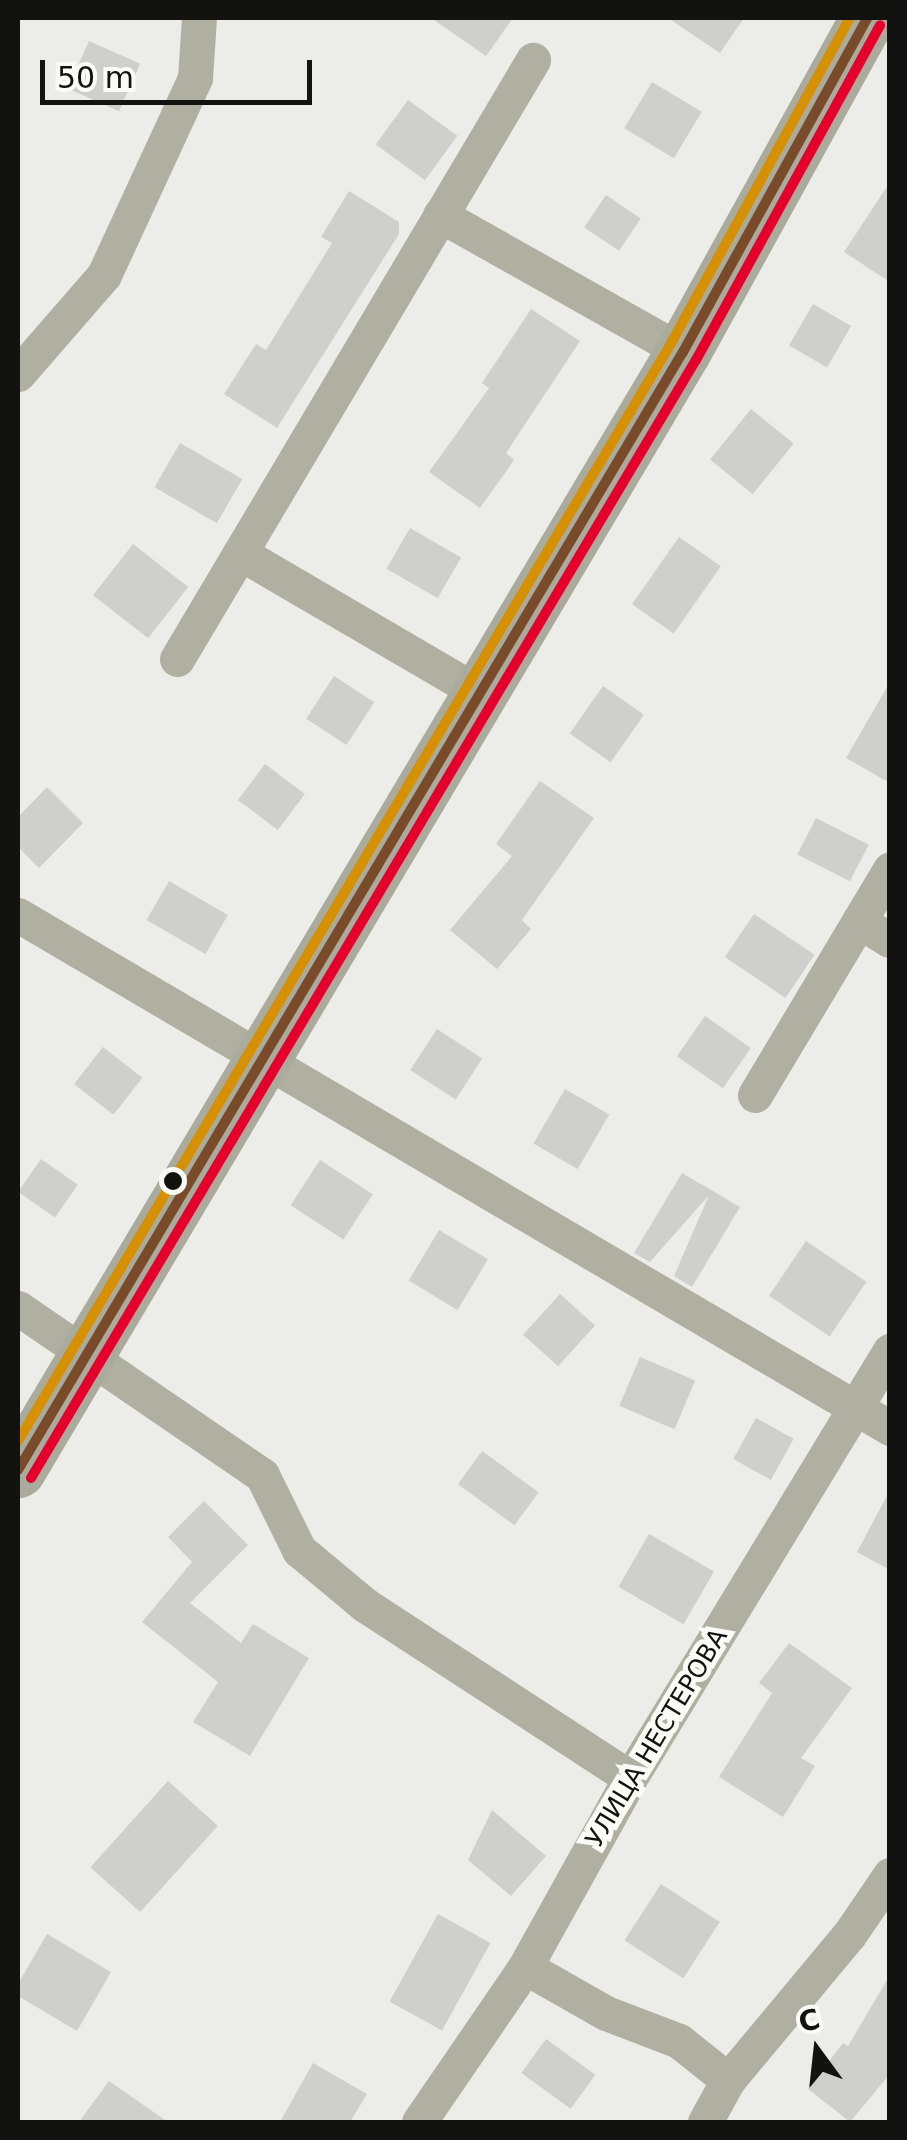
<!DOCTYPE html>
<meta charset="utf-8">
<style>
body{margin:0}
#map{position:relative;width:907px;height:2140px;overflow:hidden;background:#ecece9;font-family:"DejaVu Sans",sans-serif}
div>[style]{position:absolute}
.building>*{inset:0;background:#cfcfcd;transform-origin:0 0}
.street>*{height:35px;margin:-17.5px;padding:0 17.5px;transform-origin:17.5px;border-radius:17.5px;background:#b0b0a2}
.primary>*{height:55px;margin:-27.5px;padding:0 27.5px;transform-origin:27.5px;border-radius:27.5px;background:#aaab9c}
.bus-1>*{height:10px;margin:-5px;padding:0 5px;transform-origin:5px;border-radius:5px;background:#7a4b2a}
.bus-2>*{height:10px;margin:-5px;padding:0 5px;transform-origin:5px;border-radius:5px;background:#e4002b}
.bus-3>*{height:10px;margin:-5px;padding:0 5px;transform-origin:5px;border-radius:5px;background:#d59003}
.dots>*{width:28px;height:28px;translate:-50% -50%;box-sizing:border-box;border:5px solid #fafbf5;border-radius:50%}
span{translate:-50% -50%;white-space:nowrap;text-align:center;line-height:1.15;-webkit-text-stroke:10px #fafbf5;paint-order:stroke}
.street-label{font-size:25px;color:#121211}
.frame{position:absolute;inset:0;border:20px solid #121211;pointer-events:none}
.north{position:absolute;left:767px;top:2000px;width:100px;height:100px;-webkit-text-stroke:8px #fafbf5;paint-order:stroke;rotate:345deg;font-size:28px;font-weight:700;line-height:40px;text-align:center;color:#121211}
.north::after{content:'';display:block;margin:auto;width:35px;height:45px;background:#121211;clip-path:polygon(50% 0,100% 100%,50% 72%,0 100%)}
.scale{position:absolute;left:40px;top:60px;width:272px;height:45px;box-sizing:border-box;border:5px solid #121211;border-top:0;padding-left:12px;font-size:30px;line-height:35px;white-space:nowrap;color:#121211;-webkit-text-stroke:8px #fafbf5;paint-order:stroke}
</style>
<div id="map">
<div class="building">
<div style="clip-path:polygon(431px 18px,513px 18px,486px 56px)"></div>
<div style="clip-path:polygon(668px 18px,744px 18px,720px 53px)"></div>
<div style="left:89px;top:41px;width:56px;height:52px;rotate:24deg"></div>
<div style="left:652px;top:82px;width:58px;height:54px;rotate:31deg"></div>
<div style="left:408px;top:100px;width:61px;height:55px;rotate:36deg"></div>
<div style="clip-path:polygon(890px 182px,890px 282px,844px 252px)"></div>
<div style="clip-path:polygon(349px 191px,399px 222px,399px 234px,277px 428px,224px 394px,256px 344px,266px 350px,332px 243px,321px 237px)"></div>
<div style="left:606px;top:195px;width:42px;height:39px;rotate:34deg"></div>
<div style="left:813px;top:304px;width:44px;height:48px;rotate:30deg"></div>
<div style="clip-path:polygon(531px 309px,580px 341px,506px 453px,514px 460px,480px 508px,429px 472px,489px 388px,482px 383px)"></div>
<div style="left:751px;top:409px;width:55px;height:65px;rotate:39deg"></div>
<div style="left:180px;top:443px;width:72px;height:51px;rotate:30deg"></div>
<div style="left:410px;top:528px;width:59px;height:47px;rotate:30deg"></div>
<div style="left:679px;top:537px;width:51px;height:82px;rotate:35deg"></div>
<div style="left:133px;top:544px;width:70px;height:65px;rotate:38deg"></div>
<div style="left:334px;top:676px;width:48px;height:51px;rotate:33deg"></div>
<div style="clip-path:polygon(890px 682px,890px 783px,846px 758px)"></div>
<div style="left:603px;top:686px;width:50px;height:58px;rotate:35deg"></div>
<div style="left:265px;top:764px;width:50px;height:45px;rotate:37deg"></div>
<div style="clip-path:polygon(540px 781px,594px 818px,522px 920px,531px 929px,497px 969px,450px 930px,512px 856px,496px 844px)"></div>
<div style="clip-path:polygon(47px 787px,83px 823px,39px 868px,18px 847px,18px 817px)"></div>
<div style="left:816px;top:818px;width:59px;height:41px;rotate:27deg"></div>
<div style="left:169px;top:881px;width:68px;height:45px;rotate:30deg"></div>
<div style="left:754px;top:914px;width:73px;height:52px;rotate:34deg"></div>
<div style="left:705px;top:1016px;width:56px;height:49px;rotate:35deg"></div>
<div style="left:437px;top:1029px;width:54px;height:49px;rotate:33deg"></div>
<div style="left:103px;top:1047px;width:50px;height:47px;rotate:38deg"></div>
<div style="left:565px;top:1089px;width:51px;height:63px;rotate:30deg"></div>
<div style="left:41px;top:1159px;width:45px;height:40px;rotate:35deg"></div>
<div style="left:320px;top:1160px;width:63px;height:54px;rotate:33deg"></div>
<div style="clip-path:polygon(682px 1173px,740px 1207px,692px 1287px,674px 1276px,709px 1195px,650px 1262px,634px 1253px)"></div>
<div style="left:439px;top:1230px;width:57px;height:59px;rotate:31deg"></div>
<div style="left:806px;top:1241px;width:73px;height:66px;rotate:34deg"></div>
<div style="left:560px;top:1294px;width:47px;height:55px;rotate:42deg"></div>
<div style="left:640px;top:1357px;width:60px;height:53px;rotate:23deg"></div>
<div style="left:756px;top:1418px;width:43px;height:47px;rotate:29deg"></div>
<div style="left:482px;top:1451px;width:70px;height:41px;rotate:36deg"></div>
<div style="clip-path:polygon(890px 1490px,890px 1570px,857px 1552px)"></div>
<div style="clip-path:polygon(204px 1501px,248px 1545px,190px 1603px,241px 1643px,253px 1624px,309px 1658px,250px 1756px,193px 1722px,218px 1682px,142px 1622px,192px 1562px,168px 1537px)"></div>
<div style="left:649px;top:1534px;width:75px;height:61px;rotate:30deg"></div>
<div style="clip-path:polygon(789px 1643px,852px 1688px,801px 1758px,815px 1766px,783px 1817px,719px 1777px,772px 1693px,759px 1683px)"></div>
<div style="left:168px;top:1781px;width:67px;height:116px;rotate:42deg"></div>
<div style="clip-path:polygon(492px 1810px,546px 1856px,511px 1896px,468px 1860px)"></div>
<div style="left:661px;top:1884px;width:70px;height:67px;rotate:33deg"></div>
<div style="left:438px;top:1914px;width:60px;height:100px;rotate:29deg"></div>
<div style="clip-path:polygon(47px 1934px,111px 1972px,77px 2031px,18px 1996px,18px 1984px)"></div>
<div style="clip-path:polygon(890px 1975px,890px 2074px,850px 2122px,808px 2089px,843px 2043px,848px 2046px)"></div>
<div style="left:546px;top:2039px;width:61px;height:42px;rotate:36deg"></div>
<div style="clip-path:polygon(313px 2063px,367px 2094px,350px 2122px,280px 2122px)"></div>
<div style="clip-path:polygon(109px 2081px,168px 2122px,79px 2122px)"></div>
</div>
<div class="street">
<div style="left:440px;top:215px;width:279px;rotate:29.4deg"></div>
<div style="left:18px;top:374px;width:131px;rotate:-49deg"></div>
<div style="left:104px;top:275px;width:217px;rotate:-65.2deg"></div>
<div style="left:195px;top:78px;width:60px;rotate:-86.2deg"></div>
<div style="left:240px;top:553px;width:278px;rotate:30.3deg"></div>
<div style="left:177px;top:659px;width:697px;rotate:-59.28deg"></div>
<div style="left:18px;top:915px;width:1012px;rotate:30.47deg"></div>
<div style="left:859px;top:921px;width:36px;rotate:32deg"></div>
<div style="left:755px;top:1095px;width:263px;rotate:-59.1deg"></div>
<div style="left:18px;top:1308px;width:296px;rotate:34.4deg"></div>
<div style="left:262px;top:1475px;width:84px;rotate:63.7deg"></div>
<div style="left:299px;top:1550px;width:86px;rotate:39.8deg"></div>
<div style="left:365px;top:1605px;width:316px;rotate:33.1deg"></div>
<div style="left:525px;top:1967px;width:93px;rotate:29.6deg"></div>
<div style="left:606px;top:2013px;width:78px;rotate:21deg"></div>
<div style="left:679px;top:2041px;width:63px;rotate:38.5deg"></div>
<div style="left:419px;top:2122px;width:188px;rotate:-55.6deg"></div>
<div style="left:525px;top:1967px;width:216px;rotate:-60.9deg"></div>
<div style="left:630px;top:1778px;width:500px;rotate:-58.7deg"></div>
<div style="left:705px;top:2122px;width:48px;rotate:-61.3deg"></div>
<div style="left:728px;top:2080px;width:189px;rotate:-50.2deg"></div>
<div style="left:849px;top:1935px;width:73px;rotate:-55.7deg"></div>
</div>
<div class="primary">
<div style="left:18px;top:1470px;width:1301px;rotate:-59.26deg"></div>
<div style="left:683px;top:352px;width:381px;rotate:-61.1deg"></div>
</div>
<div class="bus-1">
<div style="left:18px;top:1470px;width:1301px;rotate:-59.26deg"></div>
<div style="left:683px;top:352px;width:381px;rotate:-61.1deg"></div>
</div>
<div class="bus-2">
<div style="left:31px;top:1478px;width:1301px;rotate:-59.26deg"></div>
<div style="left:696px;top:360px;width:382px;rotate:-61.2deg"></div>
</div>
<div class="bus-3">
<div style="left:18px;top:1441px;width:1275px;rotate:-59.25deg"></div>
<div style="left:670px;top:345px;width:373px;rotate:-61.2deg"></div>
</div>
<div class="dots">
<div style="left:173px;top:1181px;background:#121211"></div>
</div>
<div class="street-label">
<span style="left:657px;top:1738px;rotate:-59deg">УЛИЦА НЕСТЕРОВА</span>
</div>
<div class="frame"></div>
<div class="north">С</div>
<div class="scale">50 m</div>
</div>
